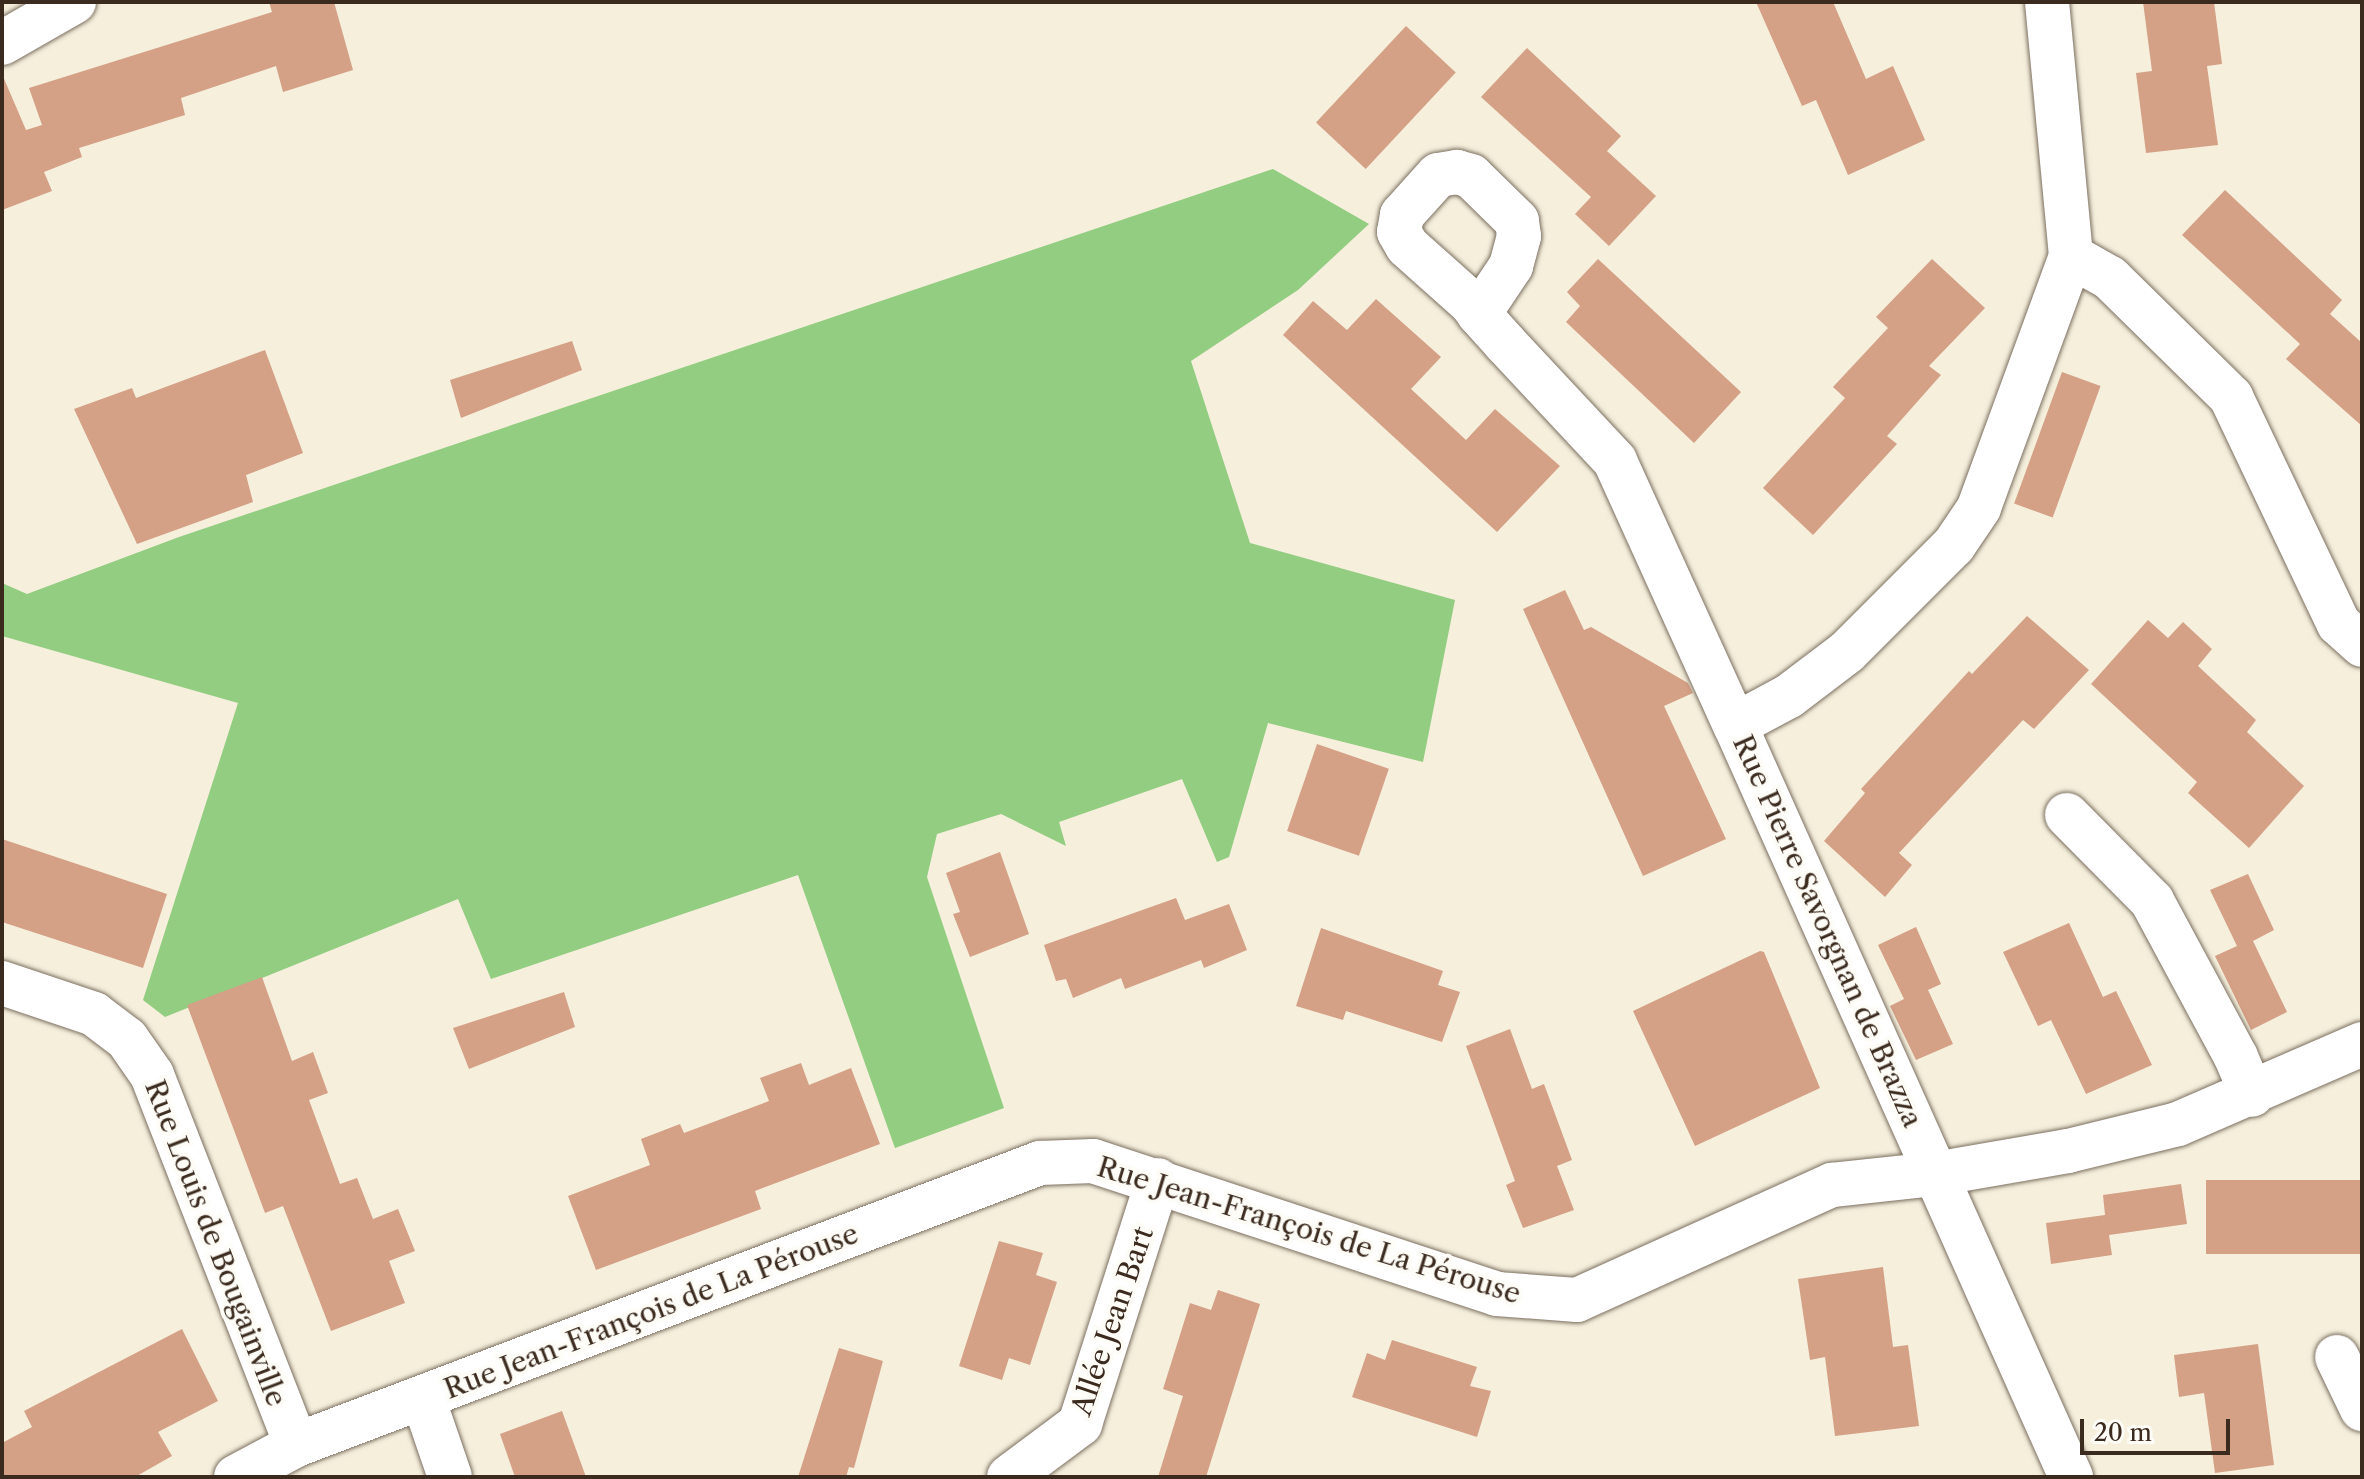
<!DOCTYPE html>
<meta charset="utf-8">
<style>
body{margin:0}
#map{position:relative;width:2364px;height:1479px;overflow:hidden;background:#f5efdc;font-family:"Libre Caslon Text",serif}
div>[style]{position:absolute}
.green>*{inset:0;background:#92cd81}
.building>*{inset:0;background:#d4a086;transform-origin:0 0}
.roads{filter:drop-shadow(0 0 2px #7c6f60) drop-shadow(0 0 2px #7c6f60)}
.minor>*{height:44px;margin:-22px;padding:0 22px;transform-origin:22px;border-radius:22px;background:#fff}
span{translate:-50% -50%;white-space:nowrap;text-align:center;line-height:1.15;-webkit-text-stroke:8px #fdfcf7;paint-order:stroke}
.street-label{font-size:28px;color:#3b2a1e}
.frame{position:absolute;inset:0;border:4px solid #3b2a1e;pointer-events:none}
.scale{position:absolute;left:2080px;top:1419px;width:150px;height:36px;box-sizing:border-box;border:4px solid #3b2a1e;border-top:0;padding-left:10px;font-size:24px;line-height:28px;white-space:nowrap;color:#3b2a1e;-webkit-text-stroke:6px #fdfcf7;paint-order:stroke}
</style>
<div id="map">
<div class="green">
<div style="clip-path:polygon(1273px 169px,1369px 224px,1298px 290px,1191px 361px,1250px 543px,1455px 600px,1423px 762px,1268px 723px,1229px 857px,1217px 862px,1182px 779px,1059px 822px,1066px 846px,1001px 814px,937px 834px,927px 877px,1004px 1108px,895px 1148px,798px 875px,491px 979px,458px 899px,165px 1017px,143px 1000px,238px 703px,2px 636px,2px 583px,27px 594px,179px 537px)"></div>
</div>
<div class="building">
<div style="clip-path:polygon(269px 2px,334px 2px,353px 70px,283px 92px,276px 66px,181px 98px,185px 115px,79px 148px,82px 157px,44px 172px,52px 191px,2px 210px,2px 74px,26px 130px,42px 125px,29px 88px,272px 12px)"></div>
<div style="clip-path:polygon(1756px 2px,1833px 2px,1866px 79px,1893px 66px,1925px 140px,1848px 175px,1816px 100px,1802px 106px)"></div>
<div style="clip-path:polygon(2143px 2px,2214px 2px,2222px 64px,2207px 66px,2218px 145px,2146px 153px,2136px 73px,2152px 71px)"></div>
<div style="left:1406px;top:26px;width:68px;height:132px;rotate:43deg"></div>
<div style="clip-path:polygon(1527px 48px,1621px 136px,1607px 151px,1656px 196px,1609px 246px,1575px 214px,1591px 197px,1481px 97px)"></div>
<div style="clip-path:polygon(2225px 190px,2342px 300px,2330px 314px,2362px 343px,2362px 426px,2286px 359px,2300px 344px,2182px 235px)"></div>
<div style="clip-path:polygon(1598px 259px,1741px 392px,1694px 443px,1566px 322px,1580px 306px,1567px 292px)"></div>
<div style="clip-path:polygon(1932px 259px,1985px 308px,1929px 366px,1941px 375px,1887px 436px,1897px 444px,1813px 535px,1763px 488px,1845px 398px,1833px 387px,1888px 328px,1876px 317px)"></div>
<div style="clip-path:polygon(1376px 299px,1441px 357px,1411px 389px,1466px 440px,1495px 409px,1560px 466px,1497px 532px,1283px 335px,1313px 301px,1347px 330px)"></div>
<div style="clip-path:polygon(572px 341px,582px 370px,461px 418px,450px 380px)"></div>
<div style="clip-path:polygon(265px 350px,303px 453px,246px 475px,253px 502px,137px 544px,74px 409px,132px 388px,136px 398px)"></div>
<div style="left:2062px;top:372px;width:41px;height:140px;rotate:20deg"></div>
<div style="clip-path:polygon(1565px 590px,1584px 630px,1591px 627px,1688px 683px,1693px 693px,1664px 706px,1726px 839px,1643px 876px,1523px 609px)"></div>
<div style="clip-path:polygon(2027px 616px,2089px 670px,2034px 729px,2023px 720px,1899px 853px,1912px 865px,1885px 897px,1824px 841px,1865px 793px,1861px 789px,1969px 671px,1972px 674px)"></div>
<div style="clip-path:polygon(2148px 620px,2168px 638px,2183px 622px,2212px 649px,2198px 666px,2256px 720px,2247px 732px,2304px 786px,2249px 848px,2188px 793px,2197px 782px,2091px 684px)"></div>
<div style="left:1317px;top:744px;width:76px;height:92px;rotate:19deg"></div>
<div style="clip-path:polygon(2px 839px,167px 894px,143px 968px,2px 922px)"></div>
<div style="clip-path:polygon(1000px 852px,1029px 934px,970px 957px,953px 914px,960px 912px,946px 873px)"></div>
<div style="clip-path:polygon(2248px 874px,2274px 930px,2253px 941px,2287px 1012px,2251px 1030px,2215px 956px,2237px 946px,2210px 890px)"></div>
<div style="clip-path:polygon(1176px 898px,1185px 920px,1229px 904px,1247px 950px,1204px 968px,1201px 960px,1125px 989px,1121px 978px,1073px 998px,1066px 979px,1056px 981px,1044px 945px)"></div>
<div style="clip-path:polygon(2069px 923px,2103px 997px,2116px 991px,2152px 1065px,2086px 1094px,2051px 1020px,2038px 1026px,2003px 952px)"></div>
<div style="clip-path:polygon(1916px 927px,1941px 984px,1928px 990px,1953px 1044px,1916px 1060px,1890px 1006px,1904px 999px,1878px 945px)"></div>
<div style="clip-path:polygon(1321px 928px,1443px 971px,1438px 985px,1460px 992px,1442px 1042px,1346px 1011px,1343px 1020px,1296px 1006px)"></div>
<div style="clip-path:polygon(1760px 951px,1764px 952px,1820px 1088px,1695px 1146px,1633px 1011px)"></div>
<div style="clip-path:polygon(262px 977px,292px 1061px,313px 1052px,328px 1093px,309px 1100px,340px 1184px,357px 1178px,373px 1219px,398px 1209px,415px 1251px,389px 1261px,405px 1303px,331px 1331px,283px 1206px,265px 1213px,187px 1005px)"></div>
<div style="clip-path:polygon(564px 992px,575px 1027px,469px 1069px,453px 1028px)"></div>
<div style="clip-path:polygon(1510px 1029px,1532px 1089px,1544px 1084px,1572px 1160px,1557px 1166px,1574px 1210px,1523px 1228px,1506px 1185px,1515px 1181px,1466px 1046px)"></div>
<div style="clip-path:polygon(801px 1063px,809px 1085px,851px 1068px,880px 1144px,755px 1191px,761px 1209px,596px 1270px,568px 1196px,650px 1165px,641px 1139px,680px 1124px,684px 1133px,769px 1101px,760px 1078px)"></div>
<div style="left:2362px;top:1180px;width:74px;height:156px;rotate:90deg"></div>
<div style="clip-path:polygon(2181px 1184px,2187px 1224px,2109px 1235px,2112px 1255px,2051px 1264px,2046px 1223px,2105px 1215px,2103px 1195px)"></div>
<div style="clip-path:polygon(999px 1241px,1043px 1253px,1036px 1275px,1057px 1282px,1030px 1365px,1009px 1358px,1002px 1380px,959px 1366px)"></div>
<div style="clip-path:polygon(1883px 1267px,1893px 1347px,1908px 1345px,1919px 1426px,1835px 1436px,1825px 1357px,1810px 1360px,1798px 1279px)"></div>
<div style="clip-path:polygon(1218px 1290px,1260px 1304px,1206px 1477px,1158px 1477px,1183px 1396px,1163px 1389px,1190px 1303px,1211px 1310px)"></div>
<div style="clip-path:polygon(182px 1329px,218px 1401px,158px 1432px,172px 1456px,135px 1477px,2px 1477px,2px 1443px,32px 1427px,24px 1411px)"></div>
<div style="clip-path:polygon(1392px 1340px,1477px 1367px,1470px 1386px,1491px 1391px,1477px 1437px,1352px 1397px,1367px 1353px,1385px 1360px)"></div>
<div style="clip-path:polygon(2258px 1344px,2274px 1465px,2215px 1473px,2204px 1393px,2179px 1397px,2174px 1355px)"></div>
<div style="clip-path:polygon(839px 1348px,883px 1361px,854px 1468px,849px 1467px,846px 1477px,798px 1477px)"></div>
<div style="clip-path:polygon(562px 1411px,586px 1477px,515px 1477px,500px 1434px)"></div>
</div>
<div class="roads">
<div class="minor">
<div style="left:2047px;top:2px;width:255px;rotate:84.6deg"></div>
<div style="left:2071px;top:256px;width:268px;rotate:110.1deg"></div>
<div style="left:1979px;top:508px;width:45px;rotate:124deg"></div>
<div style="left:1954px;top:545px;width:151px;rotate:135deg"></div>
<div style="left:1847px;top:652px;width:73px;rotate:142.8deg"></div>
<div style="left:1789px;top:696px;width:61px;rotate:151.8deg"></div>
<div style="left:1735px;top:725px;width:824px;rotate:65.92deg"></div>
<div style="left:2px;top:43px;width:83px;rotate:-29.7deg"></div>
<div style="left:2071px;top:256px;width:45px;rotate:29.4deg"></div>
<div style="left:2110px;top:278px;width:170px;rotate:44.5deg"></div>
<div style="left:2231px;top:397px;width:251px;rotate:64.6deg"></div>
<div style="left:2339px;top:624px;width:31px;rotate:42deg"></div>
<div style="left:1479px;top:314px;width:58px;rotate:-56.3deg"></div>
<div style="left:1511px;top:266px;width:31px;rotate:-75deg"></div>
<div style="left:1519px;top:236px;width:15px;rotate:-98deg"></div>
<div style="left:1517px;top:221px;width:64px;rotate:-135.6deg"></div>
<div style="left:1471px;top:176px;width:15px;rotate:-164deg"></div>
<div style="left:1457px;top:172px;width:19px;rotate:171deg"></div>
<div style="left:1438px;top:175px;width:54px;rotate:132deg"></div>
<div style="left:1402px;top:215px;width:17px;rotate:100deg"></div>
<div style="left:1399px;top:232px;width:16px;rotate:60deg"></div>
<div style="left:1407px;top:246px;width:86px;rotate:41.7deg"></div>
<div style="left:1471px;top:303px;width:14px;rotate:54deg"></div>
<div style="left:1479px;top:314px;width:40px;rotate:48deg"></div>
<div style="left:1506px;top:344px;width:160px;rotate:47deg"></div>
<div style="left:1615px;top:461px;width:290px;rotate:65.6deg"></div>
<div style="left:2067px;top:815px;width:121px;rotate:45.3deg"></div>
<div style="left:2152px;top:901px;width:177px;rotate:61.7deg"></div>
<div style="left:2236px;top:1057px;width:41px;rotate:67.2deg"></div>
<div style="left:2px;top:983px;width:97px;rotate:18.6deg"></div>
<div style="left:94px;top:1014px;width:41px;rotate:37.1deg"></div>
<div style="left:127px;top:1039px;width:44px;rotate:55.2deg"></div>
<div style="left:152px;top:1075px;width:397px;rotate:68.7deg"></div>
<div style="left:2337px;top:1357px;width:58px;rotate:64.3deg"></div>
<div style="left:423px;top:1398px;width:83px;rotate:71.1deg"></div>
<div style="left:236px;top:1477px;width:68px;rotate:-28.1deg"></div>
<div style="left:296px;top:1445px;width:796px;rotate:-20.76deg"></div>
<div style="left:1040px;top:1163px;width:53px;rotate:-2.2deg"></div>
<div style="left:1093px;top:1161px;width:425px;rotate:18.2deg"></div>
<div style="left:1497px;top:1294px;width:80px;rotate:4.3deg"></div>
<div style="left:1577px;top:1300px;width:280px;rotate:-24.3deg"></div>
<div style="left:1832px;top:1185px;width:104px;rotate:-6.1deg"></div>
<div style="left:1935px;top:1174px;width:135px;rotate:-9.8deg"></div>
<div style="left:2068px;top:1151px;width:113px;rotate:-13.8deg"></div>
<div style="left:2178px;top:1124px;width:201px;rotate:-23.5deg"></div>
<div style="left:1009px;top:1477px;width:89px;rotate:-36.7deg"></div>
<div style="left:1080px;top:1424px;width:256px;rotate:-72.3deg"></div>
</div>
</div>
<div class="street-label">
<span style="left:1828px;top:931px;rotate:66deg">Rue Pierre Savorgnan de Brazza</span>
<span style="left:1309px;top:1230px;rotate:17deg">Rue Jean-François de La Pérouse</span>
<span style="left:216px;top:1243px;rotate:69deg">Rue Louis de Bougainville</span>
<span style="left:651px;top:1311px;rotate:-21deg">Rue Jean-François de La Pérouse</span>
<span style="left:1112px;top:1321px;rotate:-71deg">Allée Jean Bart</span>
</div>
<div class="frame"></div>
<div class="scale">20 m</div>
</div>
